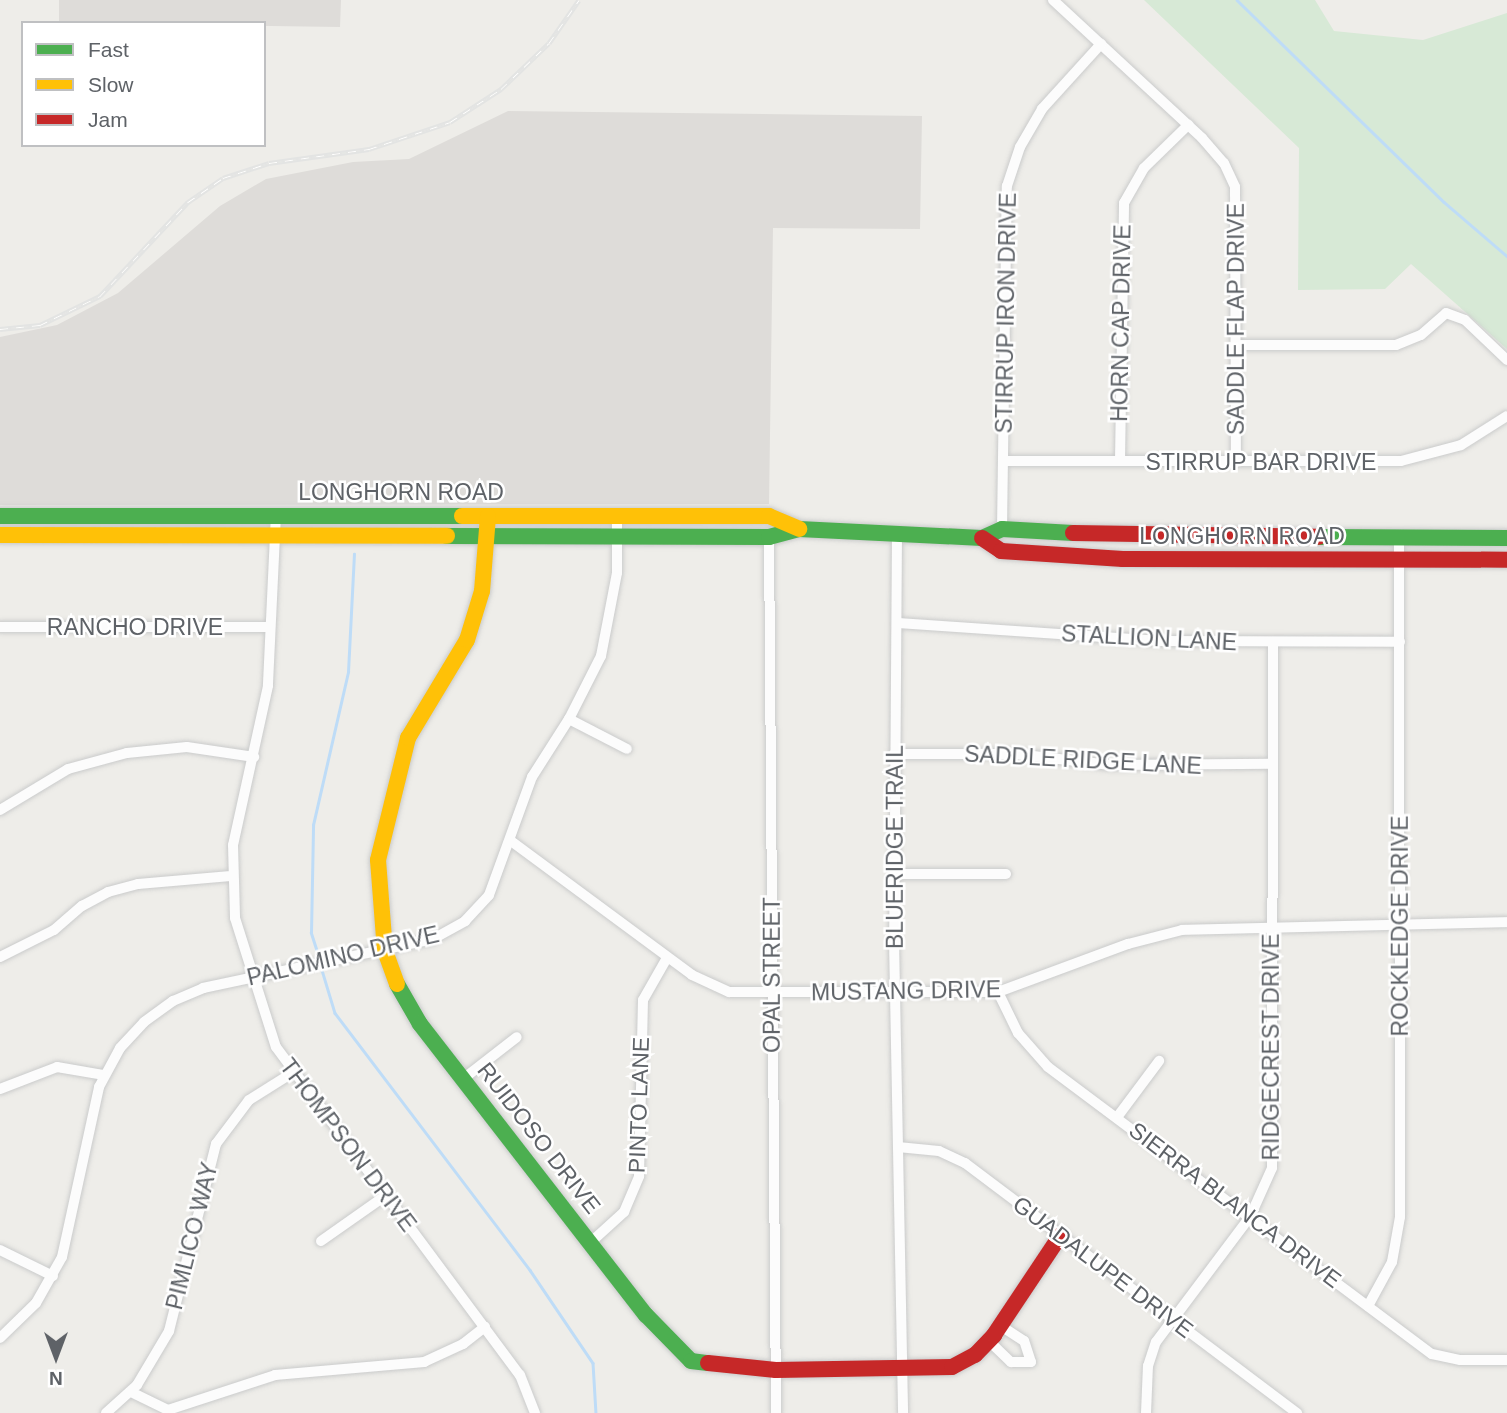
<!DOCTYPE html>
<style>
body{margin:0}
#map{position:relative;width:1507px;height:1413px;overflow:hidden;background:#eeede9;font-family:Helvetica,sans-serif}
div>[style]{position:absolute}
.industrial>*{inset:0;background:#dedcd9}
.green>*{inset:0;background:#d7e9d6}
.stream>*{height:2.5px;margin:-1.25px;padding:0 1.25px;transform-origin:1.25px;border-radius:1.25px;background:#bedcf7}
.roads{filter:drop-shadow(0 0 2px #cacbcb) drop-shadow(0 0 2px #cacbcb)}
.street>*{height:10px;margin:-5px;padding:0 5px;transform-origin:5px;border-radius:5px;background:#fcfcfc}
.fast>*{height:16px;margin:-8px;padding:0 8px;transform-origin:8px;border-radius:8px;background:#4caf50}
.slow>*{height:16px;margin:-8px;padding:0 8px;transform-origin:8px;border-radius:8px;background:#ffc107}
.jam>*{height:16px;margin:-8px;padding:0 8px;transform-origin:8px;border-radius:8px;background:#c62828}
.rail>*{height:5px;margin-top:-2.5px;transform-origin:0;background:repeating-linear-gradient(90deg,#fff 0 8px,#e3e4e3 0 16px);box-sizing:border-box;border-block:2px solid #e3e4e3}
span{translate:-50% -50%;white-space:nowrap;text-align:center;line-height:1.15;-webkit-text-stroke:5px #fff;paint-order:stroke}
.street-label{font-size:23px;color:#5e6267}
.legend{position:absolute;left:21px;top:21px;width:245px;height:126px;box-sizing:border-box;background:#fff;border:2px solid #bfc0c2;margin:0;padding:9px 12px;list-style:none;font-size:21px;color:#5e6267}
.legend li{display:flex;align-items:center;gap:14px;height:35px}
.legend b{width:35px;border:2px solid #bfc0c2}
.north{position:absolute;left:21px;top:1322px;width:70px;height:70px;-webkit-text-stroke:5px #fff;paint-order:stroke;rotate:180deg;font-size:19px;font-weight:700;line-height:28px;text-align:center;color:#5e6267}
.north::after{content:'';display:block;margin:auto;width:24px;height:32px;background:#5e6267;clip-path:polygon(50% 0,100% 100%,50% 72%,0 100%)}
</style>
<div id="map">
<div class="industrial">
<div style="clip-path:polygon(59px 0,341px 0,340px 27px,59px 23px)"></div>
<div style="clip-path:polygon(508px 111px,922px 116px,920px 229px,773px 228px,769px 504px,0 505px,0 337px,57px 325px,118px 293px,220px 206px,266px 179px,353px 162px,409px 159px)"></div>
</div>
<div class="green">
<div style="clip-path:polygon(1144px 0,1315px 0,1334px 31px,1423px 40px,1507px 13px,1507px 349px,1411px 264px,1385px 289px,1298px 290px,1299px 148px)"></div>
</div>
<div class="stream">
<div style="left:1237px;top:0;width:289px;rotate:44.3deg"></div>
<div style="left:1444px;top:202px;width:83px;rotate:40.6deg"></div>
<div style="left:318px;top:955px;width:23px;rotate:-108deg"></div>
<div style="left:311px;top:933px;width:108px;rotate:-88.9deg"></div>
<div style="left:313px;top:825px;width:157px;rotate:-77.1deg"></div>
<div style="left:348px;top:672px;width:118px;rotate:-87.1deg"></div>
<div style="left:322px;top:970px;width:45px;rotate:73.2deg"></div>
<div style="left:335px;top:1013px;width:323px;rotate:52.8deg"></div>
<div style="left:530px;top:1270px;width:112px;rotate:55.9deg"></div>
<div style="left:593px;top:1363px;width:50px;rotate:86.6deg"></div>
</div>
<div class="roads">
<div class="street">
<div style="left:1053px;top:0;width:203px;rotate:42.8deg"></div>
<div style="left:1202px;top:138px;width:33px;rotate:49deg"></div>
<div style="left:1224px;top:163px;width:26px;rotate:65deg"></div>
<div style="left:1235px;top:187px;width:275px;rotate:89.8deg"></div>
<div style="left:1239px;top:345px;width:157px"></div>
<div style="left:1396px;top:345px;width:27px;rotate:-22deg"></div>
<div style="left:1421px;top:335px;width:33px;rotate:-41deg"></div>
<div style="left:1446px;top:313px;width:20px;rotate:20deg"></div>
<div style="left:1465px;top:320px;width:58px;rotate:43.6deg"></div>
<div style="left:1004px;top:461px;width:397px"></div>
<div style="left:1401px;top:461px;width:62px;rotate:-14.9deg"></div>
<div style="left:1461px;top:445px;width:54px;rotate:-32.2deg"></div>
<div style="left:1120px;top:461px;width:258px;rotate:-89.1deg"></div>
<div style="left:1124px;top:203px;width:40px;rotate:-60.3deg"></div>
<div style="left:1144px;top:168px;width:62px;rotate:-44.3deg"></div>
<div style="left:276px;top:514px;width:172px;rotate:92.7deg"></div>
<div style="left:268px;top:686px;width:163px;rotate:102.4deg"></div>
<div style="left:233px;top:845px;width:73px;rotate:88.4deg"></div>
<div style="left:235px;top:918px;width:135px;rotate:72.4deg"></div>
<div style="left:276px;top:1047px;width:409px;rotate:53.4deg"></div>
<div style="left:520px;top:1375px;width:41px;rotate:68.5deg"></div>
<div style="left:1002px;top:529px;width:343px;rotate:-89.2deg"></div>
<div style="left:1007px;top:186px;width:41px;rotate:-71.6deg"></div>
<div style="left:1020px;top:147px;width:44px;rotate:-59.9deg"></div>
<div style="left:1042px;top:109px;width:88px;rotate:-47.8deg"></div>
<div style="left:897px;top:533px;width:407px;rotate:90.4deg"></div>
<div style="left:894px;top:940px;width:473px;rotate:88.9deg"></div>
<div style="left:769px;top:537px;width:876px;rotate:89.54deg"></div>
<div style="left:898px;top:623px;width:264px;rotate:3.9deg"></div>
<div style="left:1161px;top:641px;width:239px;rotate:0.2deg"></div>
<div style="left:0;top:627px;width:270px"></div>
<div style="left:569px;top:719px;width:65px;rotate:27.3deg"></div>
<div style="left:894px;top:754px;width:122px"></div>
<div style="left:1016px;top:754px;width:95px;rotate:6.7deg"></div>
<div style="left:1110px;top:765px;width:162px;rotate:-0.4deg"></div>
<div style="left:0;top:810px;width:79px;rotate:-31.1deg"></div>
<div style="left:68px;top:769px;width:61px;rotate:-15.2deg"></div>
<div style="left:127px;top:753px;width:60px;rotate:-5.7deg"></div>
<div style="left:187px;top:747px;width:68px;rotate:8.5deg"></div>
<div style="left:511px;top:841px;width:225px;rotate:36.5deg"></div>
<div style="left:692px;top:975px;width:41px;rotate:24.7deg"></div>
<div style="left:729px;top:992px;width:269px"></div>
<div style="left:998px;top:992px;width:139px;rotate:-20.3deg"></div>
<div style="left:1128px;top:944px;width:56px;rotate:-14.5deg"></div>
<div style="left:1182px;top:930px;width:325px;rotate:-1.4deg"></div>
<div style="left:894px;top:874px;width:112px"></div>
<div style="left:0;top:957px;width:60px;rotate:-26.6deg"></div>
<div style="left:54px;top:930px;width:37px;rotate:-41deg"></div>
<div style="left:82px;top:906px;width:30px;rotate:-28deg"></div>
<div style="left:108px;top:892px;width:31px;rotate:-15deg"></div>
<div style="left:138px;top:884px;width:93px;rotate:-4.9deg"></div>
<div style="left:998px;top:992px;width:46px;rotate:64deg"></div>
<div style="left:1018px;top:1033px;width:45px;rotate:48.6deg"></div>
<div style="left:1048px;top:1067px;width:479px;rotate:36.8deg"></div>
<div style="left:1432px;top:1354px;width:29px;rotate:12deg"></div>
<div style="left:1460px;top:1360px;width:47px"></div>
<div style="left:463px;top:1079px;width:68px;rotate:-37.9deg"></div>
<div style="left:0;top:1089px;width:61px;rotate:-21.1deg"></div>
<div style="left:57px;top:1067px;width:48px;rotate:9.7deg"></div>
<div style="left:1118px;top:1116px;width:69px;rotate:-53.3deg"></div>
<div style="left:898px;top:1147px;width:41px;rotate:5.6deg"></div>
<div style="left:939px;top:1151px;width:29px;rotate:25deg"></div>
<div style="left:965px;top:1163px;width:416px;rotate:37deg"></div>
<div style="left:321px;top:1241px;width:78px;rotate:-35.1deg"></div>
<div style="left:591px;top:1242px;width:45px;rotate:-42.3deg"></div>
<div style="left:624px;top:1212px;width:39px;rotate:-67deg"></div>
<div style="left:639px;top:1176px;width:176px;rotate:-88.7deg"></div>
<div style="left:643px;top:1000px;width:48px;rotate:-60.3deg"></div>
<div style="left:0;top:1250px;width:59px;rotate:26.1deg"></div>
<div style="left:1368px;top:1306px;width:50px;rotate:-61.4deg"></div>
<div style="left:1392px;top:1262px;width:46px;rotate:-79.9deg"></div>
<div style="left:1400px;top:1217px;width:679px;rotate:-90.08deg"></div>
<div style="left:0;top:1338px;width:50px;rotate:-44.2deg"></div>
<div style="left:36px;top:1303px;width:53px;rotate:-60.5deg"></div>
<div style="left:62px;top:1257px;width:174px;rotate:-77.7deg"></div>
<div style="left:99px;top:1087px;width:44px;rotate:-61.7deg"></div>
<div style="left:120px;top:1048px;width:35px;rotate:-47deg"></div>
<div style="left:144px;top:1022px;width:36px;rotate:-36deg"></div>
<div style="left:173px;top:1001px;width:33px;rotate:-23deg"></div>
<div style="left:203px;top:988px;width:235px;rotate:-12deg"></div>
<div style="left:433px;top:939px;width:37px;rotate:-29deg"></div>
<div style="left:465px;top:921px;width:35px;rotate:-47deg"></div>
<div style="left:489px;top:895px;width:126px;rotate:-70deg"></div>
<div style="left:532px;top:777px;width:69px;rotate:-57.5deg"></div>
<div style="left:569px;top:719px;width:71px;rotate:-63.1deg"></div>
<div style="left:601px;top:656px;width:85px;rotate:-79.1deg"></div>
<div style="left:617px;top:573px;width:57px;rotate:-90deg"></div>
<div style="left:988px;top:1340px;width:32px;rotate:44deg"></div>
<div style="left:1011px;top:1362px;width:20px"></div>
<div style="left:1031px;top:1362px;width:22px;rotate:-108deg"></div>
<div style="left:1024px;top:1341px;width:27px;rotate:-147deg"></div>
<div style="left:131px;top:1392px;width:41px;rotate:25.9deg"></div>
<div style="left:168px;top:1410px;width:113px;rotate:-18.1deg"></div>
<div style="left:275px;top:1375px;width:150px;rotate:-5deg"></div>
<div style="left:424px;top:1362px;width:43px;rotate:-24.8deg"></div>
<div style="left:463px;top:1344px;width:28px;rotate:-38deg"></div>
<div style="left:106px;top:1413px;width:42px;rotate:-42.1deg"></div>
<div style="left:137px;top:1385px;width:63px;rotate:-59.3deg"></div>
<div style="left:169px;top:1331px;width:193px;rotate:-75.9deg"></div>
<div style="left:216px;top:1144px;width:55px;rotate:-53.1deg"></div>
<div style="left:249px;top:1100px;width:51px;rotate:-32.1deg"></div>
<div style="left:1146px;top:1413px;width:47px;rotate:-87.6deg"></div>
<div style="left:1148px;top:1366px;width:25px;rotate:-72deg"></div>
<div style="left:1156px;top:1342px;width:156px;rotate:-53.1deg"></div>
<div style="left:1250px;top:1217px;width:54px;rotate:-65.8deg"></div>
<div style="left:1272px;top:1168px;width:526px;rotate:-89.89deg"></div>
</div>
<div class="fast">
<div style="left:0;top:516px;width:462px"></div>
<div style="left:447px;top:536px;width:322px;rotate:0.2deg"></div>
<div style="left:769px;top:537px;width:31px;rotate:-15deg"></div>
<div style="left:799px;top:529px;width:183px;rotate:2.8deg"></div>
<div style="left:982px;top:538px;width:22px;rotate:-24deg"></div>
<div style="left:1002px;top:529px;width:71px;rotate:3.2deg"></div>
<div style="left:1319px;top:537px;width:188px;rotate:0.3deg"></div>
<div style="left:397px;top:984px;width:46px;rotate:60.1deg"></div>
<div style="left:420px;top:1024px;width:368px;rotate:52.2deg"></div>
<div style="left:646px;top:1315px;width:64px;rotate:45.6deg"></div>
<div style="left:691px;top:1361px;width:17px;rotate:7deg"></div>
</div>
<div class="slow">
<div style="left:462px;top:516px;width:307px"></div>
<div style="left:769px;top:516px;width:33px;rotate:23deg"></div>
<div style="left:0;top:535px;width:447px;rotate:0.1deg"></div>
<div style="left:397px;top:984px;width:35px;rotate:-110deg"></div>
<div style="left:385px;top:951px;width:91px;rotate:-94.4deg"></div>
<div style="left:378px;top:860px;width:126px;rotate:-76.2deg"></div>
<div style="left:408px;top:738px;width:114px;rotate:-59deg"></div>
<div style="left:467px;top:640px;width:51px;rotate:-73deg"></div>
<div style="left:482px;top:591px;width:75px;rotate:-85.4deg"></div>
</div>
<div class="jam">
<div style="left:1073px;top:533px;width:246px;rotate:0.9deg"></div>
<div style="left:982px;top:538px;width:23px;rotate:34deg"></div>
<div style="left:1001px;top:551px;width:122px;rotate:3.8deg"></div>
<div style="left:1123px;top:559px;width:384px;rotate:0.1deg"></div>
<div style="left:708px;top:1363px;width:68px;rotate:5.9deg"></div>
<div style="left:776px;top:1370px;width:176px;rotate:-1deg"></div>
<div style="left:952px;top:1367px;width:26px;rotate:-28deg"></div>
<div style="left:975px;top:1355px;width:28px;rotate:-46deg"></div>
<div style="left:994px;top:1335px;width:119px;rotate:-56.3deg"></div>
</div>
</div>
<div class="rail">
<div style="left:0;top:329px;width:40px;rotate:-5.7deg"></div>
<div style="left:40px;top:325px;width:67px;rotate:-25.8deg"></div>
<div style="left:100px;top:296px;width:129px;rotate:-46.9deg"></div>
<div style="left:188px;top:202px;width:42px;rotate:-34.4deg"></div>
<div style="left:223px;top:178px;width:48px;rotate:-18.1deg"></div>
<div style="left:269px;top:163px;width:101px;rotate:-8deg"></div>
<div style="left:369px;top:149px;width:85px;rotate:-18.4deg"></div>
<div style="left:450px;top:122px;width:61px;rotate:-32.9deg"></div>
<div style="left:501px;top:89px;width:66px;rotate:-43.8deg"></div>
<div style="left:549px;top:43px;width:52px;rotate:-55.1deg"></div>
</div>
<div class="street-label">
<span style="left:1006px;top:313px;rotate:-89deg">STIRRUP IRON DRIVE</span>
<span style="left:1236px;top:319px;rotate:-90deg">SADDLE FLAP DRIVE</span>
<span style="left:1121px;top:323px;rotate:-89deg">HORN CAP DRIVE</span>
<span style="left:1261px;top:462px">STIRRUP BAR DRIVE</span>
<span style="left:401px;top:492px">LONGHORN ROAD</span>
<span style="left:1242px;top:536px">LONGHORN ROAD</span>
<span style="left:135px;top:627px">RANCHO DRIVE</span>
<span style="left:1149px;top:638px;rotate:3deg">STALLION LANE</span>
<span style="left:1083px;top:760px;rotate:3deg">SADDLE RIDGE LANE</span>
<span style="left:895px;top:847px;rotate:-90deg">BLUERIDGE TRAIL</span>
<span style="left:1400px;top:926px;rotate:-90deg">ROCKLEDGE DRIVE</span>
<span style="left:343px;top:956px;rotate:-13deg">PALOMINO DRIVE</span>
<span style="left:772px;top:975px;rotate:-90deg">OPAL STREET</span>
<span style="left:906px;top:991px;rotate:-1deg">MUSTANG DRIVE</span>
<span style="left:1271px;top:1047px;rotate:-90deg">RIDGECREST DRIVE</span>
<span style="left:639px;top:1105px;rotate:-88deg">PINTO LANE</span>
<span style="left:539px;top:1138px;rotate:52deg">RUIDOSO DRIVE</span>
<span style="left:348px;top:1145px;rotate:53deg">THOMPSON DRIVE</span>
<span style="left:1235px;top:1205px;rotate:37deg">SIERRA BLANCA DRIVE</span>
<span style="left:192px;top:1236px;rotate:-76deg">PIMLICO WAY</span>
<span style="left:1103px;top:1267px;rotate:37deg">GUADALUPE DRIVE</span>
</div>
<ul class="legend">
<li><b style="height:9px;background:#4caf50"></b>Fast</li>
<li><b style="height:9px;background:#ffc107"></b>Slow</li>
<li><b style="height:9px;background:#c62828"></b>Jam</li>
</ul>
<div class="north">N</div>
</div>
